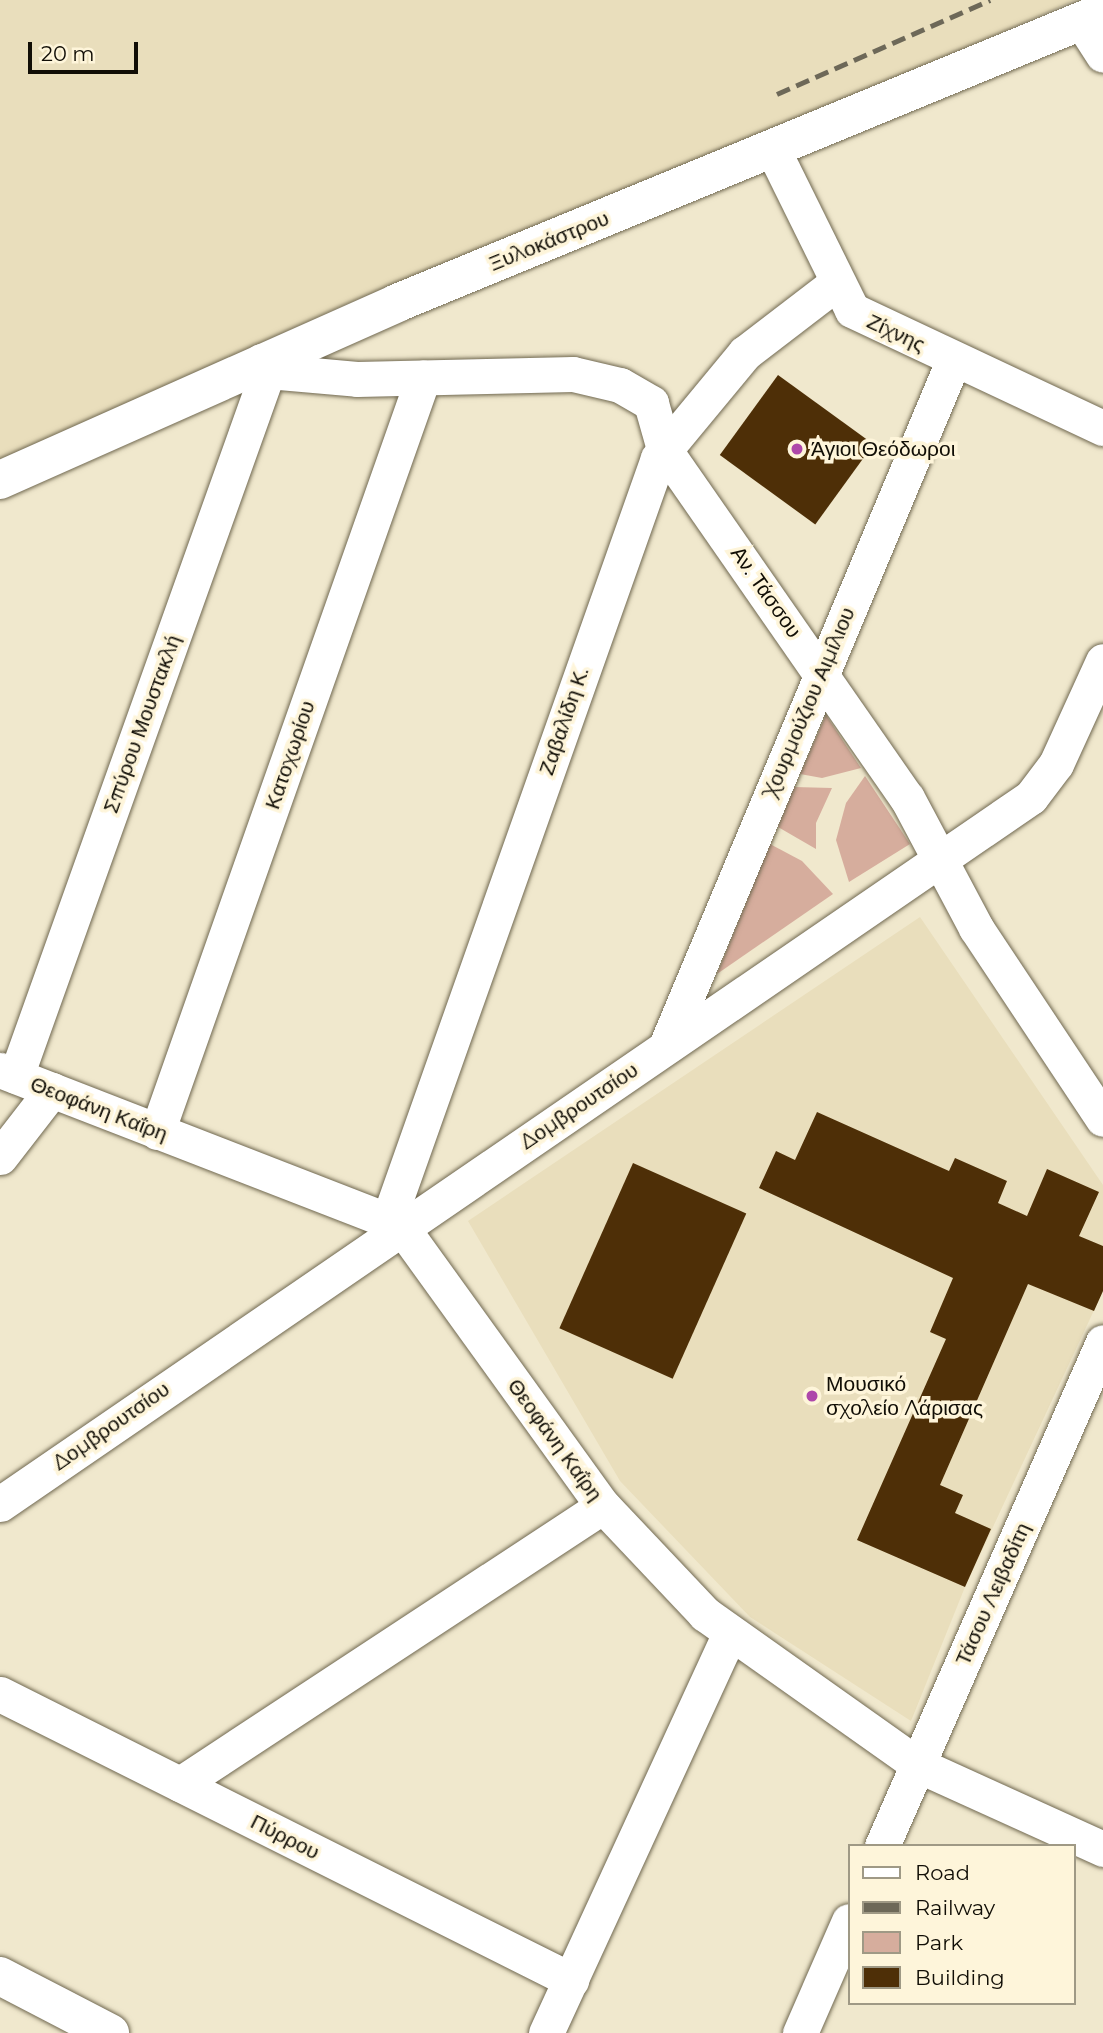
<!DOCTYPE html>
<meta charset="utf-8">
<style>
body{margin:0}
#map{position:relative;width:1103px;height:2033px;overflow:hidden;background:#f0e8cd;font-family:Montserrat,sans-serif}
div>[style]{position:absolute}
.built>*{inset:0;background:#e9debc}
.green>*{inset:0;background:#d6ad9d}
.building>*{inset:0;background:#4e2f07;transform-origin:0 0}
.roads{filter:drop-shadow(0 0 2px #706850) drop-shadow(0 0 2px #706850)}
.street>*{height:35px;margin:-17.5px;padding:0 17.5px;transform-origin:17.5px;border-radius:17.5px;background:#fff}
.secondary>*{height:38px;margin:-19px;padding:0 19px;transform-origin:19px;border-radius:19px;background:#fff}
.rail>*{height:5px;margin-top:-2.5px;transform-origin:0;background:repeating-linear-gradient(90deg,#6d6858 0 14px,transparent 0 21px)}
.dots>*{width:19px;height:19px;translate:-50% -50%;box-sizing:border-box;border:4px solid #fef5da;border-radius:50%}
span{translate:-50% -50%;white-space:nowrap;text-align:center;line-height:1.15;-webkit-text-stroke:7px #fef5da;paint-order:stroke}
.street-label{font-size:21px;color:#110e06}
.poi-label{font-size:21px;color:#110e06}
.left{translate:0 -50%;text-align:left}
.legend{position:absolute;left:848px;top:1844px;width:228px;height:161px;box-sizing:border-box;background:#fef5da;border:2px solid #9f9985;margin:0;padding:9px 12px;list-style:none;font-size:21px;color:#110e06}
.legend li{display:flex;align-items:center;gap:14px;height:35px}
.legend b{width:35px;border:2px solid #9f9985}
.scale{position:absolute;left:28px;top:42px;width:110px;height:32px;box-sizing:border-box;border:4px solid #110e06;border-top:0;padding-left:9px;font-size:21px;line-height:24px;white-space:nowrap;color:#110e06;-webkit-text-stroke:5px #fef5da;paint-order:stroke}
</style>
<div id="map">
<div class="built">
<div style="clip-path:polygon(0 0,1075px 0,777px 131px,353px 301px,0 461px)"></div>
<div style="clip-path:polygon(920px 917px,1103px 1185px,1103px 1291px,965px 1587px,911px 1721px,750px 1617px,620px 1481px,468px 1221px)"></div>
</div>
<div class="green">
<div style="clip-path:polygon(826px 715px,861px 768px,822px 778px,800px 774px)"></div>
<div style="clip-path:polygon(865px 776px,910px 844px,849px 882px,836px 840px,846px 803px)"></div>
<div style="clip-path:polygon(794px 787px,832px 788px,816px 823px,816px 849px,778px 827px)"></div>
<div style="clip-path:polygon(770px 844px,802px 861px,833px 894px,717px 974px)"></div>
</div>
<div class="building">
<div style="left:778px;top:375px;width:118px;height:99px;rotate:36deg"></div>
<div style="clip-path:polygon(817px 1112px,949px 1171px,955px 1158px,1007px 1181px,998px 1203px,1027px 1216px,1047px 1169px,1099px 1192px,1079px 1236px,1103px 1246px,1103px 1291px,1094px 1311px,1028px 1284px,940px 1485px,963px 1495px,955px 1513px,991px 1529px,965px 1587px,857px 1540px,946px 1339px,930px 1332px,953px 1278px,759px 1188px,776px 1151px,795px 1160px)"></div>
<div style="left:633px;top:1163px;width:124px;height:181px;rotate:24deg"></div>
</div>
<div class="roads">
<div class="street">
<div style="left:1081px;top:21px;width:40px;rotate:57.1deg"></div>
<div style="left:774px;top:152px;width:176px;rotate:63.7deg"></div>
<div style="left:852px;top:310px;width:277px;rotate:25.2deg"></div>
<div style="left:261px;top:361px;width:12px;rotate:55deg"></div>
<div style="left:268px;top:371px;width:89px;rotate:5.1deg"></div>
<div style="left:357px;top:379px;width:216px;rotate:-1.3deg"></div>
<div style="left:573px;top:374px;width:48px;rotate:13.2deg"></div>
<div style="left:620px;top:385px;width:36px;rotate:30deg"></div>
<div style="left:651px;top:403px;width:48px;rotate:74.2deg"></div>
<div style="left:664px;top:449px;width:425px;rotate:55.2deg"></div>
<div style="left:907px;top:798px;width:147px;rotate:62deg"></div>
<div style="left:976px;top:928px;width:229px;rotate:56.4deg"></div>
<div style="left:666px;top:1046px;width:745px;rotate:-67.26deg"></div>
<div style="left:0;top:1070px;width:429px;rotate:21.2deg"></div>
<div style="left:400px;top:1225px;width:347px;rotate:54.2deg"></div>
<div style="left:603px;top:1506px;width:149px;rotate:46.6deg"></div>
<div style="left:705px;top:1614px;width:261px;rotate:35.3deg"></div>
<div style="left:918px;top:1765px;width:203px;rotate:24.4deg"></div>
<div style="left:16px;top:1076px;width:749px;rotate:-70.33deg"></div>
<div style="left:157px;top:1132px;width:800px;rotate:-70.57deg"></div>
<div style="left:0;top:1157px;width:85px;rotate:-52.2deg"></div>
<div style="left:388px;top:1221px;width:809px;rotate:-70.51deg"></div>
<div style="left:658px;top:458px;width:136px;rotate:-50.4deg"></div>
<div style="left:745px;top:353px;width:113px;rotate:-37.5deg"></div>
<div style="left:0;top:1504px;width:1250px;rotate:-34.44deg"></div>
<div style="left:1031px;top:797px;width:41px;rotate:-52.9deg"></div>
<div style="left:1056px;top:764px;width:113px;rotate:-65.5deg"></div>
<div style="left:0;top:1694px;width:639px;rotate:26.61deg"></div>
<div style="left:180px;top:1784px;width:506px;rotate:-33.31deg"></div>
<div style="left:882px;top:1846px;width:550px;rotate:-66.32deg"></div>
<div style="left:546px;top:2033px;width:438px;rotate:-65.3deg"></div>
<div style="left:800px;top:2033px;width:122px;rotate:-66.4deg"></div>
</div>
<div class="secondary">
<div style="left:0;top:480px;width:435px;rotate:-24deg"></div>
<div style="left:397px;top:303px;width:764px;rotate:-22.4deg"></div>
<div style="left:0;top:1976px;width:124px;rotate:27.4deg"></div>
</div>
</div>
<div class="rail">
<div style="left:777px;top:94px;width:233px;rotate:-23.8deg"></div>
</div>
<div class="dots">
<div style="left:797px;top:449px;background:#ae47aa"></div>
<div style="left:812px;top:1396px;background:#ae47aa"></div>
</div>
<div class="street-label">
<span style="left:549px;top:241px;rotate:-22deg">Ξυλοκάστρου</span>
<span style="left:896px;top:333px;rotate:25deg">Ζίχνης</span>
<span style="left:766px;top:592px;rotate:55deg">Αν. Τάσσου</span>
<span style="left:809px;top:702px;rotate:-67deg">Χουρμούζιου Αιμίλιου</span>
<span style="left:564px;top:721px;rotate:-71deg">Ζαβαλίδη Κ.</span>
<span style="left:142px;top:724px;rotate:-70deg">Σπύρου Μουστακλή</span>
<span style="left:290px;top:755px;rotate:-71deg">Κατοχωρίου</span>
<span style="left:579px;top:1106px;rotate:-34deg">Δομβρουτσίου</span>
<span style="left:99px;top:1109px;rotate:21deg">Θεοφάνη Καΐρη</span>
<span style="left:111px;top:1426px;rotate:-35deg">Δομβρουτσίου</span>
<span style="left:555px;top:1440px;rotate:54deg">Θεοφάνη Καΐρη</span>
<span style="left:993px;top:1594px;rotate:-66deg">Τάσου Λειβαδίτη</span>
<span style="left:285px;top:1837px;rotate:27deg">Πύρρου</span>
</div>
<div class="poi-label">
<span class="left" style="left:811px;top:449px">Άγιοι Θεόδωροι</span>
<span class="left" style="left:826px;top:1396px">Μουσικό<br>σχολείο Λάρισας</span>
</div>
<ul class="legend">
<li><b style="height:9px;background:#fff"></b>Road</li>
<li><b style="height:9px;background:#6d6858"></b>Railway</li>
<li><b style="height:19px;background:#d6ad9d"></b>Park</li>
<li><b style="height:19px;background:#4e2f07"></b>Building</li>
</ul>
<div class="scale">20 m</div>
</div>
